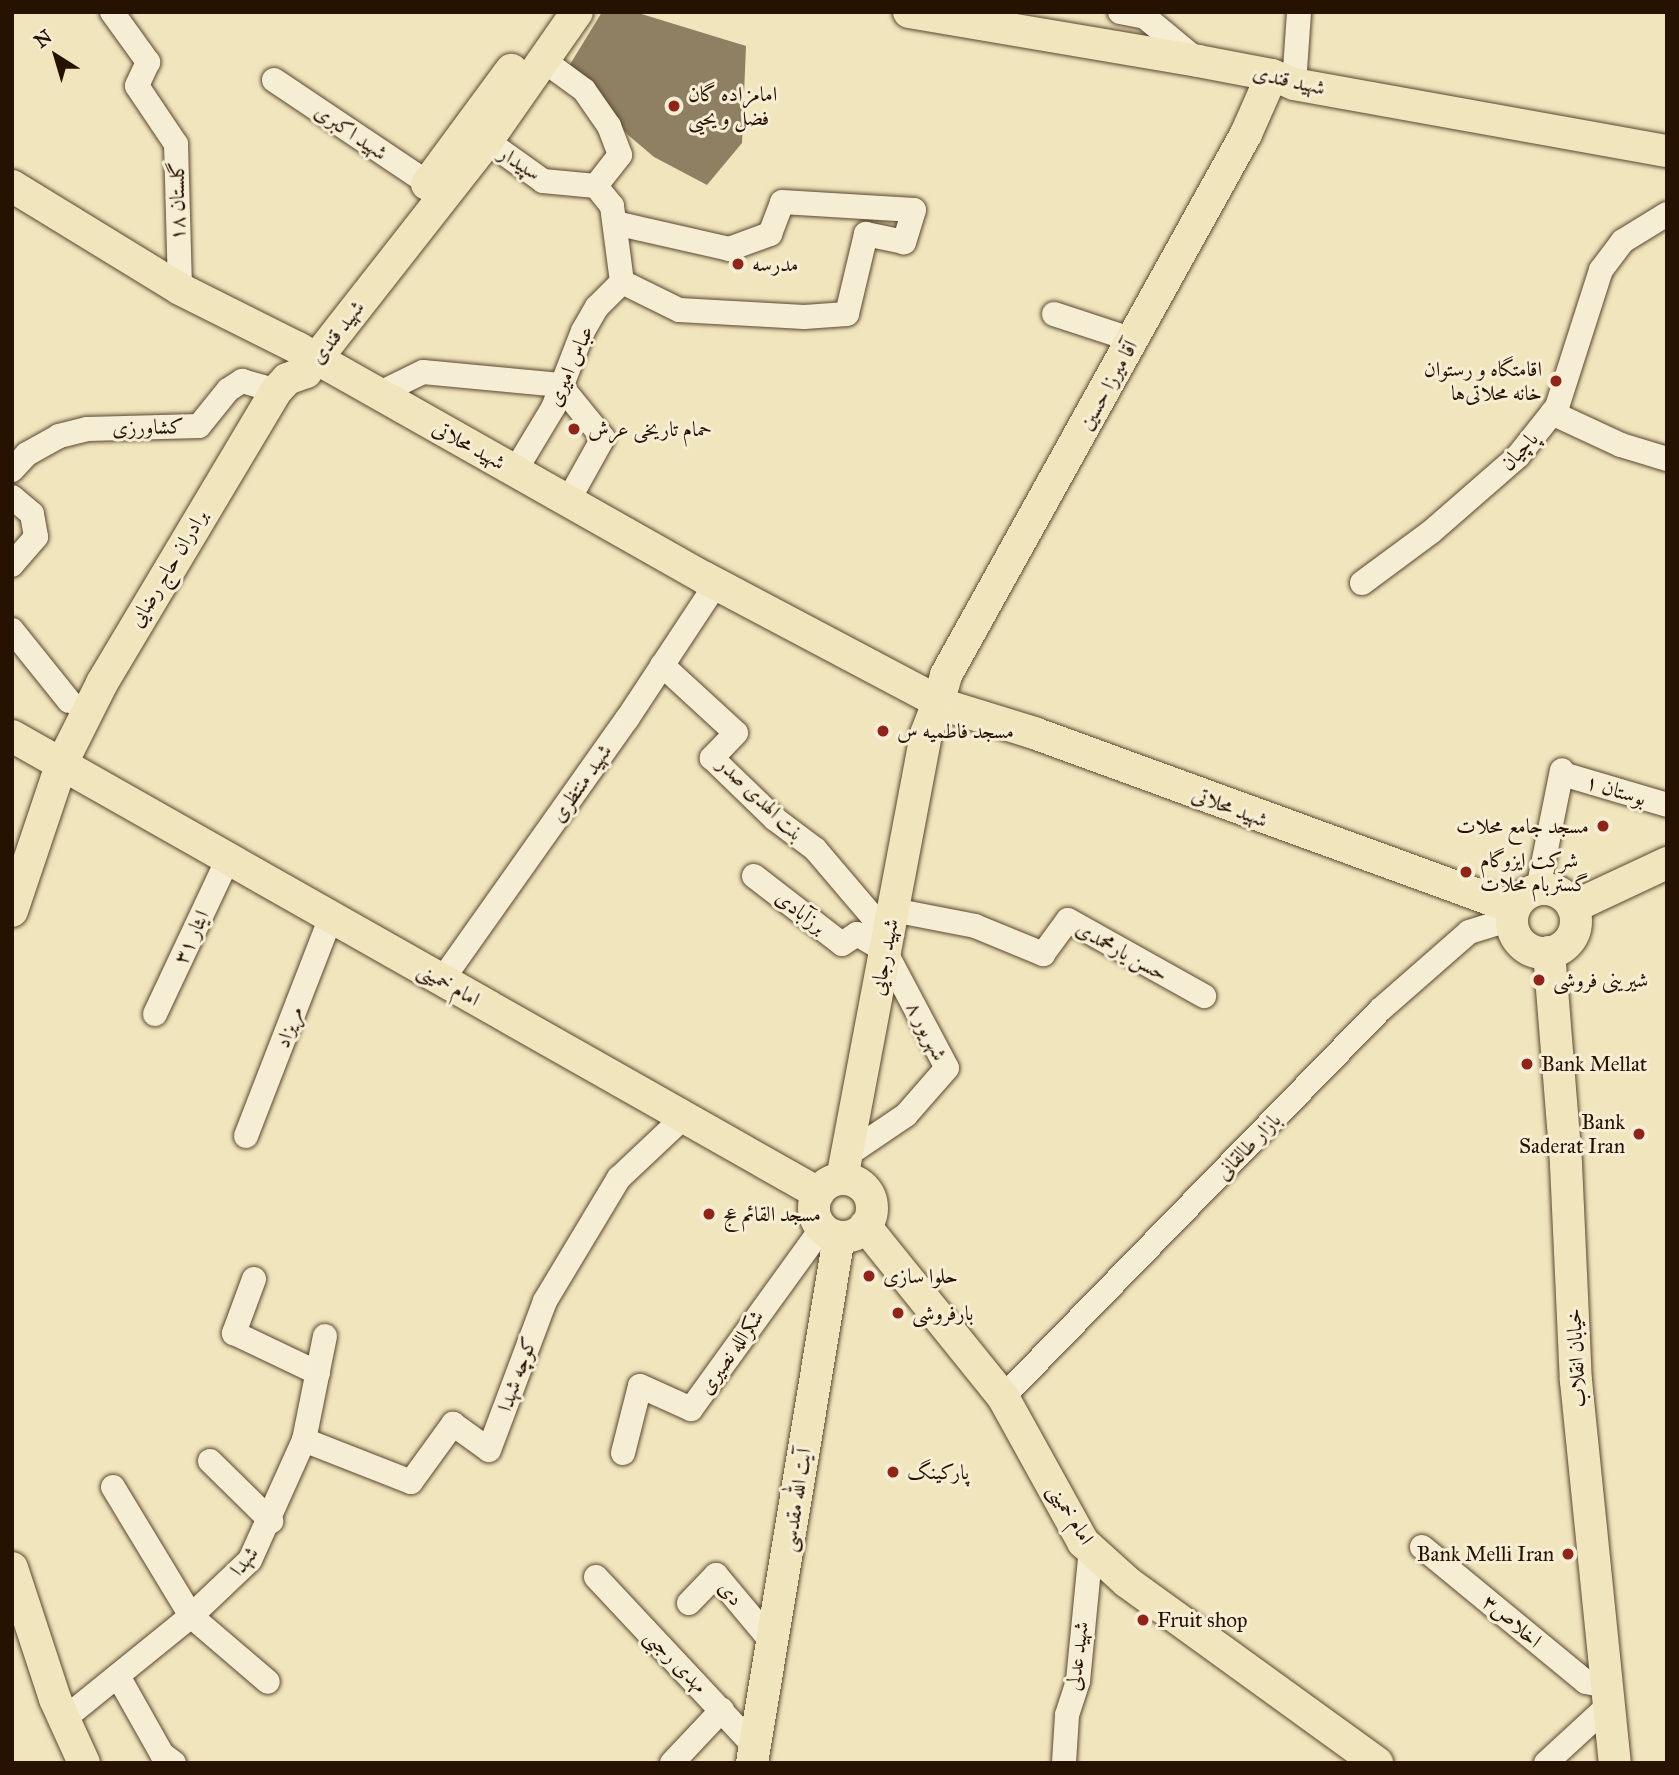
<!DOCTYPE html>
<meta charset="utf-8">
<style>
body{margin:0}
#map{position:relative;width:1679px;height:1775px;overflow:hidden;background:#f1e5bd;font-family:"IM FELL Great Primer",Amiri,serif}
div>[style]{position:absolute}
.building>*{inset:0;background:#908063}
.roads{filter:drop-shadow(0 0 2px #5a4730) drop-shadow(0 0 2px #5a4730)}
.minor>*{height:24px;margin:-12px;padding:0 12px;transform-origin:12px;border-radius:12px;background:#f6eed4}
.major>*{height:32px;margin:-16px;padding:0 16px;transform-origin:16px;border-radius:16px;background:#f1e5bd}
.major>.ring{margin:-16px;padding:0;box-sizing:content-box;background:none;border:32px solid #f1e5bd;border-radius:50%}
.dots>*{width:19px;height:19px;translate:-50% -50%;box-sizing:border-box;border:4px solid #f6eed4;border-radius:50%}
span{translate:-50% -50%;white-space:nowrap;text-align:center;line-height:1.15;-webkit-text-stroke:6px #f6eed4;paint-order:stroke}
.street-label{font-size:21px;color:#271201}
.poi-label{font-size:21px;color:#271201}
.left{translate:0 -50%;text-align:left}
.right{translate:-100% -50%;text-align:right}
.frame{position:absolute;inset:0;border:14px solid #271201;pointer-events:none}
.north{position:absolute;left:21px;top:21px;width:70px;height:70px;-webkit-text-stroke:5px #f6eed4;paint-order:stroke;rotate:323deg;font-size:19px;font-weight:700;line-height:28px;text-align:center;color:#271201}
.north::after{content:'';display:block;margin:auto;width:24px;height:32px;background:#271201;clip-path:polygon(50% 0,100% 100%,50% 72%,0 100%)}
</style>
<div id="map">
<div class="building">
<div style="clip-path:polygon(602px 12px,635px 12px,746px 46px,742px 143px,707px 185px,654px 157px,628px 135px,569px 66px)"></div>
</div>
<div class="roads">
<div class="minor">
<div style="left:112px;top:12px;width:62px;rotate:54.2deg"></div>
<div style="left:148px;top:62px;width:26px;rotate:115deg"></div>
<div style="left:137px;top:86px;width:70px;rotate:56.1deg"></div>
<div style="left:176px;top:144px;width:145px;rotate:88.4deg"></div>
<div style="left:1120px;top:12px;width:25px;rotate:11deg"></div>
<div style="left:1145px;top:17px;width:69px;rotate:39.7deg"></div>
<div style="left:543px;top:60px;width:51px;rotate:36.2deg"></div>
<div style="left:584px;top:90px;width:44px;rotate:55.2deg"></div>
<div style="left:609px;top:126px;width:31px;rotate:69deg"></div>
<div style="left:620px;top:155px;width:39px;rotate:128deg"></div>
<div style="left:274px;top:80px;width:185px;rotate:33.8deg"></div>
<div style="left:1294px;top:84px;width:72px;rotate:-86deg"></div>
<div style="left:487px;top:141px;width:69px;rotate:35.5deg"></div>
<div style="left:543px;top:181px;width:53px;rotate:5.4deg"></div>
<div style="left:615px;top:223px;width:117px;rotate:12.8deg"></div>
<div style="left:729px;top:249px;width:44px;rotate:-20.1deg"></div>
<div style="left:770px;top:234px;width:34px;rotate:-69deg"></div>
<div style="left:782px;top:202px;width:132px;rotate:3.5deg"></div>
<div style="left:914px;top:210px;width:34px;rotate:107deg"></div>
<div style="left:904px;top:242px;width:39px;rotate:-168deg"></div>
<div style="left:866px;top:234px;width:82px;rotate:103.4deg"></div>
<div style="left:847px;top:314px;width:43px;rotate:176deg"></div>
<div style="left:804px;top:317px;width:125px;rotate:-176.8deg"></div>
<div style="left:679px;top:310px;width:64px;rotate:-153.8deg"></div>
<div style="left:1054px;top:314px;width:83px;rotate:18.2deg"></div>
<div style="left:378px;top:394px;width:50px;rotate:-26.1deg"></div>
<div style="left:423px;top:372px;width:138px;rotate:5.4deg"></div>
<div style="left:560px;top:385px;width:68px;rotate:50.9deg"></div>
<div style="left:603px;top:438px;width:72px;rotate:119.1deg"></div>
<div style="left:1552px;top:413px;width:76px;rotate:24.9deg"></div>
<div style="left:1621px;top:445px;width:48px;rotate:16.9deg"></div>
<div style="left:12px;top:470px;width:22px;rotate:-47deg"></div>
<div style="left:27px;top:454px;width:37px;rotate:-29deg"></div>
<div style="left:59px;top:436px;width:29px;rotate:-14deg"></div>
<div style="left:87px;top:429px;width:112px;rotate:-1.5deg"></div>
<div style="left:199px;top:426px;width:46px;rotate:-51.1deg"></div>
<div style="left:228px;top:390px;width:17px;rotate:-33deg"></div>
<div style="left:242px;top:381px;width:35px;rotate:16deg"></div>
<div style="left:515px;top:471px;width:74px;rotate:-58.9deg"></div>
<div style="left:553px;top:408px;width:83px;rotate:-68.7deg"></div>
<div style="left:583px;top:331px;width:28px;rotate:-60deg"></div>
<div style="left:597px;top:307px;width:35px;rotate:-45deg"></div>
<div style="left:622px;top:282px;width:77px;rotate:-97.5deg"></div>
<div style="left:612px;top:206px;width:26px;rotate:-129deg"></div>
<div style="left:12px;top:497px;width:26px;rotate:40deg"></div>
<div style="left:32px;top:514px;width:23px;rotate:80deg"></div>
<div style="left:36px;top:537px;width:37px;rotate:131deg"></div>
<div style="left:1362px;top:583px;width:86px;rotate:-36.5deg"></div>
<div style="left:1431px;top:532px;width:116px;rotate:-41.1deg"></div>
<div style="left:1518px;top:456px;width:63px;rotate:-51.5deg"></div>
<div style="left:1557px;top:407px;width:144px;rotate:-72.2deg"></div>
<div style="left:1601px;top:270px;width:36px;rotate:-53deg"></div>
<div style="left:1623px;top:241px;width:52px;rotate:-31.5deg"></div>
<div style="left:12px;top:630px;width:91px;rotate:51.2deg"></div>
<div style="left:662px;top:665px;width:100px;rotate:42.6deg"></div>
<div style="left:736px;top:733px;width:35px;rotate:134deg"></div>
<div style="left:712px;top:758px;width:88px;rotate:44.1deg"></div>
<div style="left:775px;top:819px;width:50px;rotate:36.9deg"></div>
<div style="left:815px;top:849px;width:88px;rotate:49.6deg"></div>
<div style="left:872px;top:916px;width:32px;rotate:64deg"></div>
<div style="left:1566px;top:775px;width:105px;rotate:16.5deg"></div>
<div style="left:754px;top:876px;width:111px;rotate:37.7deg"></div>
<div style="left:842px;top:944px;width:18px;rotate:-34deg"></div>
<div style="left:857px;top:934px;width:33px;rotate:31deg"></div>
<div style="left:885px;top:951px;width:132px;rotate:62.1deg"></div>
<div style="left:947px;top:1068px;width:62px;rotate:131.1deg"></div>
<div style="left:906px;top:1115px;width:71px;rotate:145.9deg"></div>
<div style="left:1538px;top:889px;width:121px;rotate:-78.6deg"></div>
<div style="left:893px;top:910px;width:84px;rotate:11deg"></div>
<div style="left:975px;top:926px;width:74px;rotate:22.4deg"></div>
<div style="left:1043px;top:954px;width:42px;rotate:-53.7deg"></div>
<div style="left:1068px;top:920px;width:156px;rotate:29.2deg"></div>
<div style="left:442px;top:980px;width:320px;rotate:-54.7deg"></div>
<div style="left:627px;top:719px;width:162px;rotate:-56.6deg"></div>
<div style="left:155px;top:1014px;width:171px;rotate:-64.8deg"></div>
<div style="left:246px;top:1136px;width:235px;rotate:-68.8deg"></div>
<div style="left:254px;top:1279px;width:58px;rotate:110.3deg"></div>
<div style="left:234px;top:1333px;width:93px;rotate:25.5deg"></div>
<div style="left:1003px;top:1397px;width:540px;rotate:-45.75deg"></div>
<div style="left:1380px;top:1010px;width:118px;rotate:-41.2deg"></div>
<div style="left:1469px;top:932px;width:44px;rotate:-17.2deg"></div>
<div style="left:304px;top:1440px;width:115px;rotate:21.4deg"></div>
<div style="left:411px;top:1482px;width:72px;rotate:-54.1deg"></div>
<div style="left:453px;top:1424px;width:44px;rotate:35.8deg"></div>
<div style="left:489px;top:1450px;width:159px;rotate:-69.4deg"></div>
<div style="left:545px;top:1301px;width:144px;rotate:-59deg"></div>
<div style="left:619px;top:1178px;width:89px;rotate:-43.2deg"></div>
<div style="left:623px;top:1453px;width:69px;rotate:-75.8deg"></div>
<div style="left:640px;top:1386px;width:56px;rotate:24.3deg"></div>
<div style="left:691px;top:1409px;width:223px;rotate:-54.1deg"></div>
<div style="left:210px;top:1461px;width:86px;rotate:44.5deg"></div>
<div style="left:113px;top:1487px;width:151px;rotate:58.8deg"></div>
<div style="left:191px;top:1616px;width:101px;rotate:40.6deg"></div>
<div style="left:1422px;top:1547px;width:212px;rotate:39.5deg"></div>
<div style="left:1586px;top:1682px;width:21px;rotate:11deg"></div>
<div style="left:596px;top:1577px;width:233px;rotate:46.9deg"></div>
<div style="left:689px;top:1603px;width:39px;rotate:-46deg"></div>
<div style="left:716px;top:1575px;width:87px;rotate:50.1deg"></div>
<div style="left:118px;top:1676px;width:90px;rotate:60.6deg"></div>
<div style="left:162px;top:1754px;width:15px;rotate:37deg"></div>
<div style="left:64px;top:1719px;width:164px;rotate:-39deg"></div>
<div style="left:191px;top:1616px;width:81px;rotate:-43.5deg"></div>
<div style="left:250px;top:1560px;width:132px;rotate:-65.8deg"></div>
<div style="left:304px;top:1440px;width:106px;rotate:-78.6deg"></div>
<div style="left:672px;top:1763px;width:73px;rotate:-46.7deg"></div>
<div style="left:1064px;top:1763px;width:48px;rotate:-86.4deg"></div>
<div style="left:1067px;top:1715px;width:36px;rotate:-72deg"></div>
<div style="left:1078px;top:1681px;width:133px;rotate:-84.4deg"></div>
<div style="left:1546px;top:1763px;width:86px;rotate:-42.6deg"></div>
</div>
<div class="major">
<div style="left:909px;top:12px;width:293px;rotate:9.6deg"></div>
<div style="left:1198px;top:61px;width:75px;rotate:10.7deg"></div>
<div style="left:1272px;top:75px;width:24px;rotate:22deg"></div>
<div style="left:1294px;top:84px;width:379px;rotate:10.2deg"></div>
<div style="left:427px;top:184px;width:142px;rotate:-53.6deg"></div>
<div style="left:12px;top:186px;width:197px;rotate:31.5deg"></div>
<div style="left:180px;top:289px;width:132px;rotate:26.6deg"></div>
<div style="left:298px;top:348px;width:465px;rotate:29.5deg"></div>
<div style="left:703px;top:577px;width:257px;rotate:27.9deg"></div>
<div style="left:941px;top:693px;width:19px;rotate:-74deg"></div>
<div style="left:946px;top:675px;width:619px;rotate:-60.99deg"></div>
<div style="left:1246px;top:134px;width:64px;rotate:-66.2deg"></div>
<div style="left:947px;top:706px;width:91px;rotate:17.2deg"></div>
<div style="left:1034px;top:733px;width:511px;rotate:20.03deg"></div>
<div style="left:12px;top:736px;width:927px;rotate:29.55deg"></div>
<div class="ring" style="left:1512px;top:889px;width:32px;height:32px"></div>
<div style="left:1573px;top:907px;width:104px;rotate:-25.1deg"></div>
<div style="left:12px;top:911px;width:154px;rotate:-71.4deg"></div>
<div style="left:61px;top:765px;width:92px;rotate:-63.4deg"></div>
<div style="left:102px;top:683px;width:340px;rotate:-59.2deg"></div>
<div style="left:276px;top:391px;width:16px;rotate:-47deg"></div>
<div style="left:287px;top:379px;width:20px;rotate:-20deg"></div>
<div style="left:306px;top:372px;width:293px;rotate:-51.9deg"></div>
<div style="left:487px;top:141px;width:157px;rotate:-55.1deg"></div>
<div style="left:1549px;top:952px;width:213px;rotate:85.4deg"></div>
<div style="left:1566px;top:1164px;width:217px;rotate:87.4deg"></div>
<div style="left:1576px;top:1381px;width:384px;rotate:84.2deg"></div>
<div style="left:842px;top:1179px;width:453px;rotate:-79.3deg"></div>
<div style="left:926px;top:734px;width:25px;rotate:-69deg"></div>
<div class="ring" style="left:814px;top:1179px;width:26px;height:26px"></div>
<div style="left:865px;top:1226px;width:220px;rotate:51.1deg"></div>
<div style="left:1003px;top:1397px;width:166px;rotate:61.1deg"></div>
<div style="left:1083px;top:1542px;width:59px;rotate:42.3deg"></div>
<div style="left:1127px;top:1582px;width:309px;rotate:35.9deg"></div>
<div style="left:12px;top:1568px;width:138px;rotate:71.8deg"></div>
<div style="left:55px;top:1699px;width:70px;rotate:65.6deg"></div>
<div style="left:752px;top:1763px;width:533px;rotate:-80.61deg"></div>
</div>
</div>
<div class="dots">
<div style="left:674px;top:106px;background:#8f2418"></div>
<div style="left:738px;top:264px;background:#8f2418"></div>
<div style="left:1556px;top:381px;background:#8f2418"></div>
<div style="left:574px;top:429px;background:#8f2418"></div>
<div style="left:883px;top:731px;background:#8f2418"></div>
<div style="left:1603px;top:826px;background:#8f2418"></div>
<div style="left:1466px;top:872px;background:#8f2418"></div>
<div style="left:1539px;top:980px;background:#8f2418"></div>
<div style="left:1527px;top:1064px;background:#8f2418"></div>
<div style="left:1639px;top:1134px;background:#8f2418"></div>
<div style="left:709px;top:1214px;background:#8f2418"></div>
<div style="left:869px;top:1276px;background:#8f2418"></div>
<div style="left:898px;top:1313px;background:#8f2418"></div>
<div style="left:893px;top:1472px;background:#8f2418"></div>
<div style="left:1568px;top:1554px;background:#8f2418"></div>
<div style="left:1143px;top:1620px;background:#8f2418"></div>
</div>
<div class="street-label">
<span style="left:1289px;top:80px;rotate:13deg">شهید قندی</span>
<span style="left:351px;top:132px;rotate:34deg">شهید اکبری</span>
<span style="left:520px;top:163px;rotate:33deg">سپیدار</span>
<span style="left:177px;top:201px;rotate:-90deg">گلستان ۱۸</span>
<span style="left:337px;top:332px;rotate:-52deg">شهید قندی</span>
<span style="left:570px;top:366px;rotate:-66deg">عباس امیری</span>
<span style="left:1108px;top:385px;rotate:-61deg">آقا میرزا حسین</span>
<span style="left:148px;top:427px;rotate:-1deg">کشاورزی</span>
<span style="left:469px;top:445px;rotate:29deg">شهید محلاتی</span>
<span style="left:1519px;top:451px;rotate:-47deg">پاچیان</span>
<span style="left:168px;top:568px;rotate:-59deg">برادران حاج رضایی</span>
<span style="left:581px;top:783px;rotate:-55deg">شهید منتظری</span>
<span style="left:1616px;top:790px;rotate:17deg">بوستان ۱</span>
<span style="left:761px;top:799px;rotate:44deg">بنت الهدی صدر</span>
<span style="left:1230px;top:807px;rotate:21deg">شهید محلاتی</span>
<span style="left:801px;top:912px;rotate:38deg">برزآبادی</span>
<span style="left:191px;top:937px;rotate:-65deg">ایثار ۳۱</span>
<span style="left:1122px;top:951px;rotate:29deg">حسن یارمحمدی</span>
<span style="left:884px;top:957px;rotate:-79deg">شهید رجایی</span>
<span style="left:449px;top:984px;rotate:30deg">امام خمینی</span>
<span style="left:289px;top:1027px;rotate:-69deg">مریزاد</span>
<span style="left:927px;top:1031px;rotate:63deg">۸ شهریور</span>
<span style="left:1248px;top:1146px;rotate:-46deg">بازار طالقانی</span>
<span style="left:731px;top:1352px;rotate:-55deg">شکرالله نصیری</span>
<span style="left:1576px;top:1358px;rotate:-93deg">خیابان انقلاب</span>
<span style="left:517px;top:1374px;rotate:-70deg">کوچه شهدا</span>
<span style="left:796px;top:1500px;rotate:-81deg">آیت الله مقدسی</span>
<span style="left:1071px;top:1514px;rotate:58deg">امام خمینی</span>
<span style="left:244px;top:1561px;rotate:-51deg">شهدا</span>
<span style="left:731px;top:1593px;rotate:50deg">دی</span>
<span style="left:1512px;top:1621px;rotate:40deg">اخلاص۳</span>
<span style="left:1077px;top:1656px;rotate:-83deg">شهید عدلی</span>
<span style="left:676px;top:1661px;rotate:46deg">مهدی رجبی</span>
</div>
<div class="poi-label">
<span class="left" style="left:688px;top:106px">امامزاده گان<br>فضل و یحیی</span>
<span class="left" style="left:752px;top:264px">مدرسه</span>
<span class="right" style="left:1542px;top:381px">اقامتگاه و رستوان<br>خانه محلاتی‌ها</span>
<span class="left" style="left:588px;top:429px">حمام تاریخی عرش</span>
<span class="left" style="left:897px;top:731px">مسجد فاطمیه س</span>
<span class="right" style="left:1589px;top:826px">مسجد جامع محلات</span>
<span class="left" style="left:1480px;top:872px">شرکت ایزوگام<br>گستربام محلات</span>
<span class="left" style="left:1553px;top:980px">شیرینی فروشی</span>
<span class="left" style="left:1541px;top:1064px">Bank Mellat</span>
<span class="right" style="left:1625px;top:1134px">Bank<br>Saderat Iran</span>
<span class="left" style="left:723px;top:1214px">مسجد القائم عج</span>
<span class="left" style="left:883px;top:1276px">حلوا سازی</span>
<span class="left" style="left:912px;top:1313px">بارفروشی</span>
<span class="left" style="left:907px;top:1472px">پارکینگ</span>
<span class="right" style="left:1554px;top:1554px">Bank Melli Iran</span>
<span class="left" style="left:1157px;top:1620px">Fruit shop</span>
</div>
<div class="frame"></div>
<div class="north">N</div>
</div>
